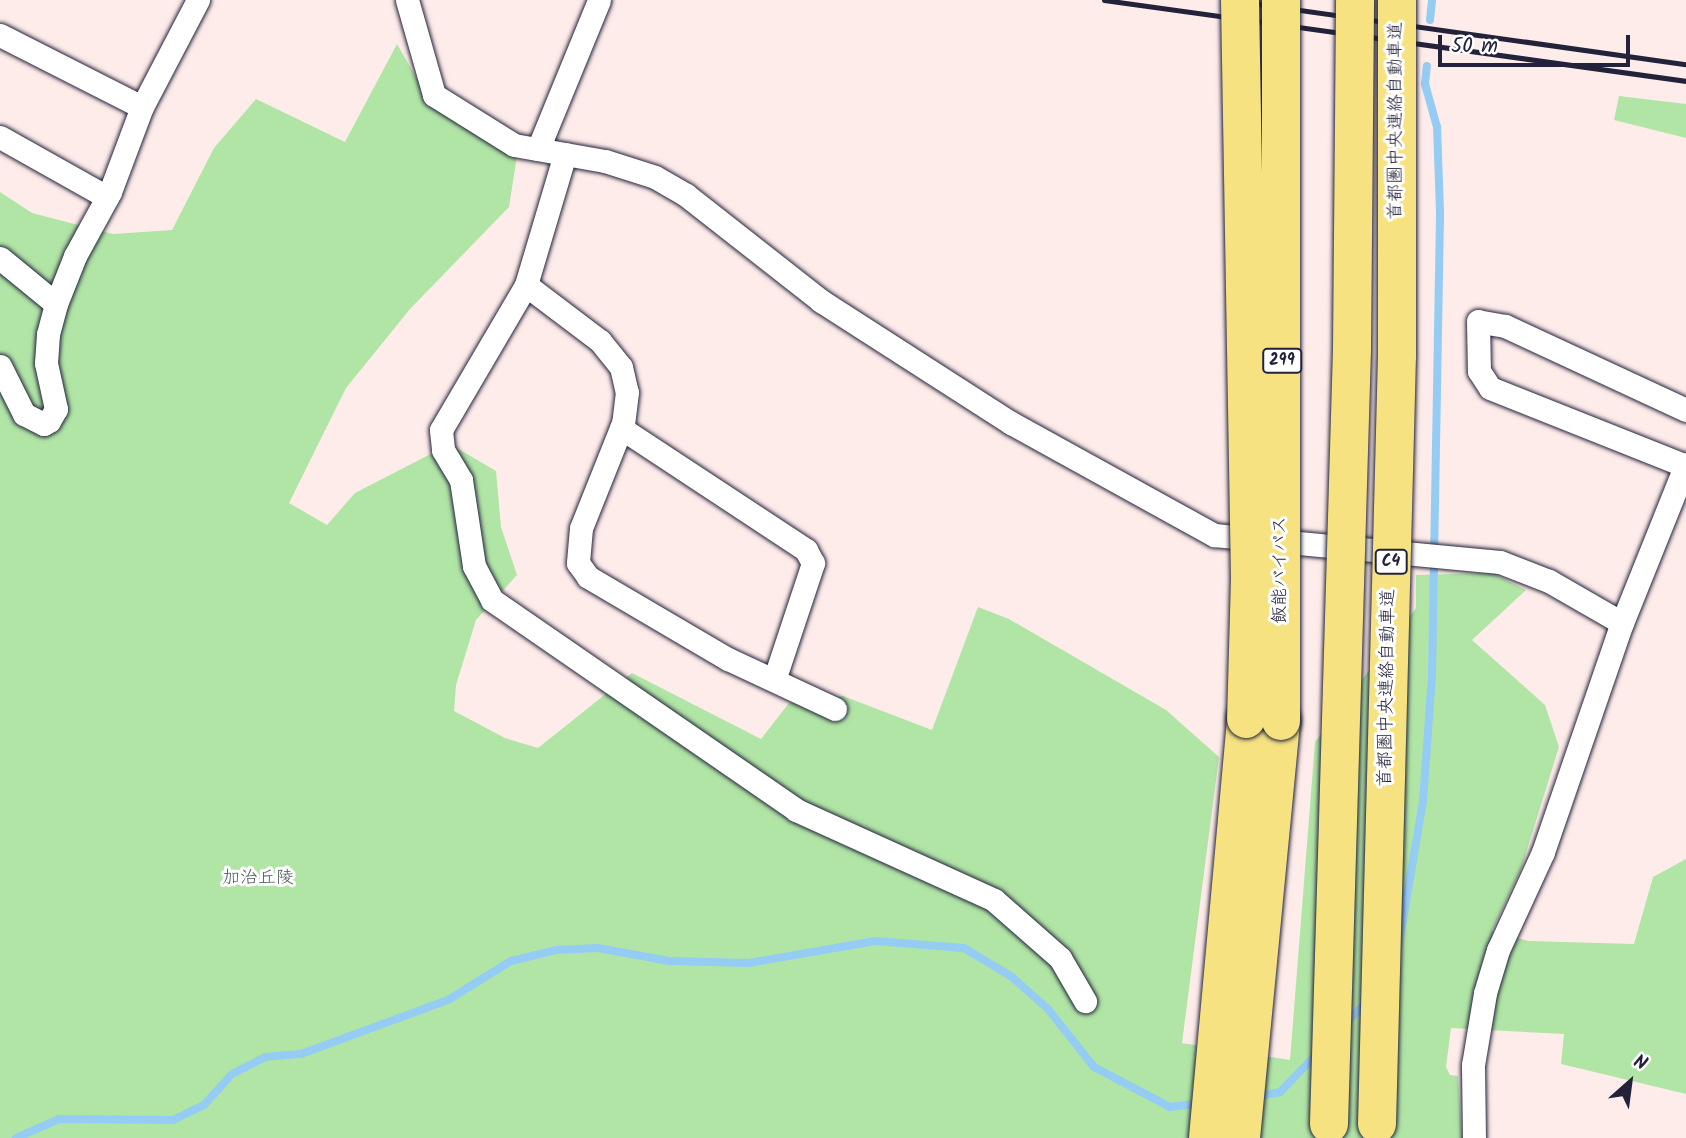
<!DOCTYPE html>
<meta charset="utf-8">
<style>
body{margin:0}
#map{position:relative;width:1686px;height:1138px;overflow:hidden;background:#feecea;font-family:Kalam,"Klee One",sans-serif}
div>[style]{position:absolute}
.green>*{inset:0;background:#b1e5a6}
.stream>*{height:8px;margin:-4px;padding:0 4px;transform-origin:4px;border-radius:4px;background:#95ccf4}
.roads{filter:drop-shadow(0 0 2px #22223b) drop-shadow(0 0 2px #22223b)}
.minor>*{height:23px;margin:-11.5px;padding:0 11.5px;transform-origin:11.5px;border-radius:11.5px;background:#fff}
.trunk>*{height:38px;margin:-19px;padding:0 19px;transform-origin:19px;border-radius:19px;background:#f7e281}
.rail>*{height:5px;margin:-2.5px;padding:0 2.5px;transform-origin:2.5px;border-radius:2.5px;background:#22223b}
.bridges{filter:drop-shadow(0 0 2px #22223b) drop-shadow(0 0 2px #22223b)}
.trunk-bridge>*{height:38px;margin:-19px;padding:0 19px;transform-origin:19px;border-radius:19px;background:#f7e281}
.motorway-bridge>*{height:38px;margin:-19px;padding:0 19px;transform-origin:19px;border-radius:19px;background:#f7e281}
span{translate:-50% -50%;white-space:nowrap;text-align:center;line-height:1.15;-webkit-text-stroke:6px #fff;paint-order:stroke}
.shield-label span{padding:2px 5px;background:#fff;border:2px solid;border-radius:5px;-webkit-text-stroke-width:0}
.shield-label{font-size:16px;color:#22223b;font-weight:700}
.street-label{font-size:18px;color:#22223b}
.park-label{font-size:18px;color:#4d5c5b}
.north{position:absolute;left:1595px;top:1047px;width:70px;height:70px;-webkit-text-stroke:5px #fff;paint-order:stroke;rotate:28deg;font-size:19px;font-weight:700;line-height:28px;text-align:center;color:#22223b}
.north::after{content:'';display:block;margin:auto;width:24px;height:32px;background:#22223b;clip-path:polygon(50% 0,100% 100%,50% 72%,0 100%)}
.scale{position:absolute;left:1438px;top:35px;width:192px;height:32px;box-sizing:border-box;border:4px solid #22223b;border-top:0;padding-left:9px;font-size:21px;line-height:24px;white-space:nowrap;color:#22223b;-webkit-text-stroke:5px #fff;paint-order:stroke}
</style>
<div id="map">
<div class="green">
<div style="clip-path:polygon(397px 44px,424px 91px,517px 156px,509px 207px,410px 309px,346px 388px,289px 503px,327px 525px,355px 493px,450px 444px,496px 471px,501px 527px,517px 575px,476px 620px,456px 685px,454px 711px,505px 738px,538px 748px,632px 673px,761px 739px,789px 703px,843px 696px,932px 730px,978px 607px,1009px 619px,1166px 710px,1219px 757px,1182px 1043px,1290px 1060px,1315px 742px,1416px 608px,1416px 575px,1492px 573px,1526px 590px,1472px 640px,1545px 705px,1559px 747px,1521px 869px,1492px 931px,1529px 941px,1634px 944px,1653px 877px,1686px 859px,1686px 1094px,1561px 1064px,1564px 1034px,1451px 1028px,1446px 1067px,1450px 1075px,1458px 1076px,1462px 1138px,0 1138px,0 192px,32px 213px,113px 234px,172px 230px,214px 148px,256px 99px,345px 142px)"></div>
<div style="clip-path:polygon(1619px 96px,1686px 104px,1686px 138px,1614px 120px)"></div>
</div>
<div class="stream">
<div style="left:1430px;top:20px;width:20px;rotate:-84deg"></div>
<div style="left:1397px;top:955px;width:156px;rotate:-80.4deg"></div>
<div style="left:1423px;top:801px;width:126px;rotate:-85.9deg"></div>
<div style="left:1432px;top:675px;width:463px;rotate:-89deg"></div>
<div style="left:1440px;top:212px;width:85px;rotate:-92deg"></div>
<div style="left:1437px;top:127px;width:45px;rotate:-105.6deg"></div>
<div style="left:1425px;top:84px;width:18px;rotate:-84deg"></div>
<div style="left:1345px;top:1024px;width:33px;rotate:-45deg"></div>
<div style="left:1256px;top:1096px;width:24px;rotate:-9deg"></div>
<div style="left:1280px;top:1092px;width:53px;rotate:-45.8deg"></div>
<div style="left:16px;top:1138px;width:47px;rotate:-23.8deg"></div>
<div style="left:59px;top:1119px;width:114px;rotate:0.5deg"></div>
<div style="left:173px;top:1120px;width:34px;rotate:-26deg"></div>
<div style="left:204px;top:1105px;width:42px;rotate:-47.9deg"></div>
<div style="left:232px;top:1074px;width:37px;rotate:-27deg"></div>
<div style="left:265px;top:1057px;width:36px;rotate:-5deg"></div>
<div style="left:301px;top:1054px;width:157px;rotate:-20.2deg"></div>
<div style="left:448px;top:1000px;width:74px;rotate:-31.8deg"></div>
<div style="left:511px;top:961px;width:46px;rotate:-13.7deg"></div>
<div style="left:556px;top:950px;width:42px;rotate:-2.7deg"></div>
<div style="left:598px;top:948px;width:72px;rotate:10.4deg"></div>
<div style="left:669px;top:961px;width:80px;rotate:1.4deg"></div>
<div style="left:749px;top:963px;width:128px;rotate:-9.9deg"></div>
<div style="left:875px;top:941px;width:89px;rotate:4.5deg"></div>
<div style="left:964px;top:948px;width:56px;rotate:31.1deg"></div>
<div style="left:1012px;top:977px;width:48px;rotate:41.6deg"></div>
<div style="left:1048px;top:1009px;width:74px;rotate:51.6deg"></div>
<div style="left:1094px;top:1067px;width:86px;rotate:27.8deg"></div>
<div style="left:1170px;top:1107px;width:31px;rotate:-7deg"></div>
</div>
<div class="roads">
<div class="minor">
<div style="left:407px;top:0;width:99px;rotate:74.1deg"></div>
<div style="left:434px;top:95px;width:94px;rotate:32deg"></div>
<div style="left:514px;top:145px;width:92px;rotate:10deg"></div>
<div style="left:605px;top:161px;width:52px;rotate:17.7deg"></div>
<div style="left:655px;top:177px;width:36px;rotate:30deg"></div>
<div style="left:686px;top:195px;width:172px;rotate:38.1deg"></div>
<div style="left:821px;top:301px;width:226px;rotate:32.7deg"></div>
<div style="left:1011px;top:423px;width:232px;rotate:28.9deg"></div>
<div style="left:1214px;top:535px;width:287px;rotate:5.4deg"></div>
<div style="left:1500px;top:562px;width:53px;rotate:21.2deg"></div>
<div style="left:1549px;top:581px;width:84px;rotate:29.9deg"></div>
<div style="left:0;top:35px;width:159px;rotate:26.9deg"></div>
<div style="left:0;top:137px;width:123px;rotate:29.3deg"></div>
<div style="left:538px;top:149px;width:161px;rotate:-67.7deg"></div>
<div style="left:565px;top:154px;width:137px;rotate:106.6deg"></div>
<div style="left:526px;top:285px;width:168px;rotate:120.4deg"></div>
<div style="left:441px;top:430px;width:20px;rotate:84deg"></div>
<div style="left:443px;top:450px;width:35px;rotate:59deg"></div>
<div style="left:461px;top:480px;width:87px;rotate:81.4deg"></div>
<div style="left:474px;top:566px;width:38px;rotate:62deg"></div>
<div style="left:492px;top:600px;width:369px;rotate:34.6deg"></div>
<div style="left:796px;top:810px;width:217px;rotate:24.4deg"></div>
<div style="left:994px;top:900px;width:88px;rotate:41.3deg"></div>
<div style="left:1060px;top:958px;width:50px;rotate:59.8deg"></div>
<div style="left:0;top:258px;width:72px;rotate:39.4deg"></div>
<div style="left:56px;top:304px;width:52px;rotate:-68.4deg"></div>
<div style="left:75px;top:256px;width:73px;rotate:-61.3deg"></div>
<div style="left:110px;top:192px;width:91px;rotate:-69.4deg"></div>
<div style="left:142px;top:107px;width:121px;rotate:-62.4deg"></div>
<div style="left:526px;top:285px;width:93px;rotate:37.1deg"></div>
<div style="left:600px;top:341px;width:33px;rotate:51deg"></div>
<div style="left:621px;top:367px;width:26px;rotate:77deg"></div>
<div style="left:627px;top:392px;width:31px;rotate:97deg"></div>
<div style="left:623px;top:423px;width:113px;rotate:111.8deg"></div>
<div style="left:581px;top:528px;width:35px;rotate:95deg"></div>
<div style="left:578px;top:563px;width:17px;rotate:54deg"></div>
<div style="left:588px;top:577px;width:162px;rotate:30.4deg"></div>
<div style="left:728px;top:659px;width:118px;rotate:25deg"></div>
<div style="left:0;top:366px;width:54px;rotate:63.4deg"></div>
<div style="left:24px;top:414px;width:22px;rotate:27deg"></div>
<div style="left:44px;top:424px;width:6px;rotate:-31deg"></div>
<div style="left:49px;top:421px;width:14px;rotate:-60deg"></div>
<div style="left:56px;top:409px;width:47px;rotate:-102.3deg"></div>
<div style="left:46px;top:363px;width:29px;rotate:-86deg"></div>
<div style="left:48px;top:334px;width:31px;rotate:-75deg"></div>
<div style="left:1686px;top:410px;width:200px;rotate:-155.1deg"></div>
<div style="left:1505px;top:326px;width:27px;rotate:-170deg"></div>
<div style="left:1478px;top:321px;width:50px;rotate:88.9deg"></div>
<div style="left:1479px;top:371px;width:20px;rotate:57deg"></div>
<div style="left:1490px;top:388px;width:211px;rotate:21.7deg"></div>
<div style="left:621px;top:428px;width:222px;rotate:33.4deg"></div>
<div style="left:806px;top:550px;width:15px;rotate:62deg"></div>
<div style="left:813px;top:563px;width:120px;rotate:108.4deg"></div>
<div style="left:1474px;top:1138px;width:73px;rotate:-90.8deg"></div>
<div style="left:1473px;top:1065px;width:73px;rotate:-80.5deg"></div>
<div style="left:1485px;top:993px;width:45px;rotate:-73.2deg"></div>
<div style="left:1498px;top:950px;width:108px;rotate:-65.3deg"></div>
<div style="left:1543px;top:852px;width:242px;rotate:-71deg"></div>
<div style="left:1622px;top:623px;width:171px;rotate:-68.1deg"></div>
</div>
<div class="trunk">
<div style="left:1208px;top:1138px;width:421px;rotate:-84.8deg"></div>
<div style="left:1241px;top:1138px;width:419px;rotate:-84.5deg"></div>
</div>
</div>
<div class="rail">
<div style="left:1104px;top:0;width:588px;rotate:7.92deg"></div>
<div style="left:1229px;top:0;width:461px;rotate:8deg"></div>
</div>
<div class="bridges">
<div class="trunk-bridge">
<div style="left:1240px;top:0;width:578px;rotate:89.01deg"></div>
<div style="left:1250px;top:578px;width:141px;rotate:91.6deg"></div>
<div style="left:1281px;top:0;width:721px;rotate:90deg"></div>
</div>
<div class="motorway-bridge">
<div style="left:1329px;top:1124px;width:774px;rotate:-88.3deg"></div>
<div style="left:1352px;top:350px;width:350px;rotate:-89.5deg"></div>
<div style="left:1377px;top:1124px;width:768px;rotate:-88.51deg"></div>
<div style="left:1397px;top:356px;width:356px;rotate:-90deg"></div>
</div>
</div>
<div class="shield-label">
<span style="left:1282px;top:361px">299</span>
<span style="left:1391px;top:562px">C4</span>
</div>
<div class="street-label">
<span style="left:1397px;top:121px;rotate:-90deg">首都圏中央連絡自動車道</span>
<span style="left:1281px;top:570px;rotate:-90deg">飯能バイパス</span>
<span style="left:1388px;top:688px;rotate:-89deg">首都圏中央連絡自動車道</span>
</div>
<div class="park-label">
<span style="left:258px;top:879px">加治丘陵</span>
</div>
<div class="north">N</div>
<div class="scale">50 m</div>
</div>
